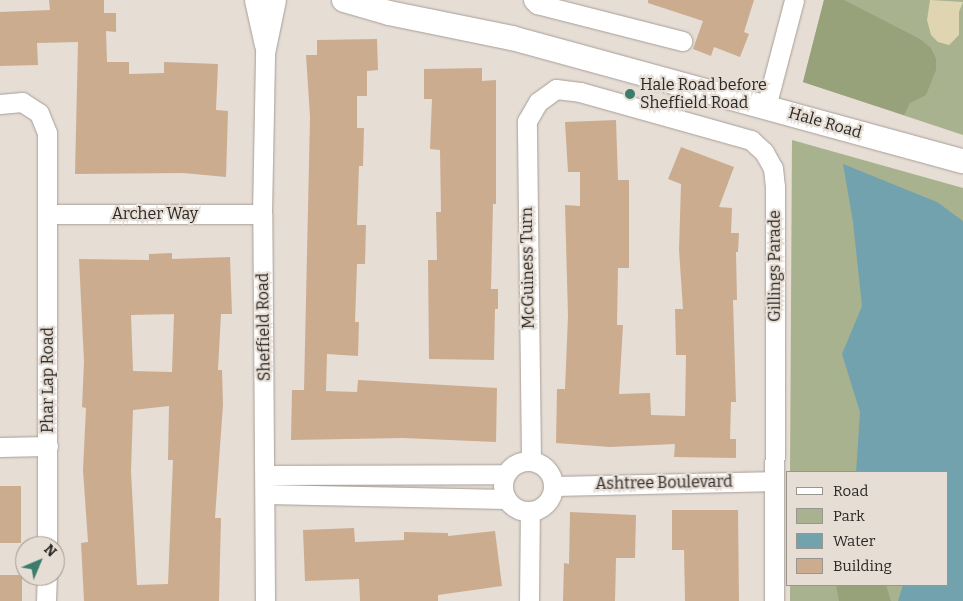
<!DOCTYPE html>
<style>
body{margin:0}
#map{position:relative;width:963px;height:601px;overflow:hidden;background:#e6ddd5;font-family:Bitter,serif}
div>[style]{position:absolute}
.green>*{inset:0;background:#a9b28f}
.forest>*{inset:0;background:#97a17a}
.sand>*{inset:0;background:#dfd5b1}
.water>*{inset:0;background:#71a2ae}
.building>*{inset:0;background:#ccac8f;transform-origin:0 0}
.roads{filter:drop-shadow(0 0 1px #a79e96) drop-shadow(0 0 1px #a79e96)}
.minor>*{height:19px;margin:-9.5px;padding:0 9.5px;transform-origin:9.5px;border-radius:9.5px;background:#fff}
.minor>.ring{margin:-9.5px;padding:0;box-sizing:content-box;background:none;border:19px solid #fff;border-radius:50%}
.major>*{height:24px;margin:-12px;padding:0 12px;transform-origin:12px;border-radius:12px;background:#fff}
.dots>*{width:14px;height:14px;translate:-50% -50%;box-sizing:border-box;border:2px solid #e6ddd5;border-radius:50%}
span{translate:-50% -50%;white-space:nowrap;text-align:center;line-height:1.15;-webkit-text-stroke:4px #e6ddd5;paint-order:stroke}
.poi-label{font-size:16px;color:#2b2825}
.left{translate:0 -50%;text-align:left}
.street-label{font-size:16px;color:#2b2825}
.legend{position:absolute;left:786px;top:471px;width:162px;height:115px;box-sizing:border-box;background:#e6ddd5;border:1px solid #9b958f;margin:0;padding:6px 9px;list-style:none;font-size:15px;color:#2b2825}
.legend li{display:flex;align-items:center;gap:10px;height:25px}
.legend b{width:25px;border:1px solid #9b958f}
.north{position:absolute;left:15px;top:536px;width:50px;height:50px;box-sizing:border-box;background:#e6ddd5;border:1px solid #9b958f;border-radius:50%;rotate:45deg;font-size:14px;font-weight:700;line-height:20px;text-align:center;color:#2b2825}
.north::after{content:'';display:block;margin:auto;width:18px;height:22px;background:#3d7c6a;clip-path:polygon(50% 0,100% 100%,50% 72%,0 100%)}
</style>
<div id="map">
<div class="green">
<div style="clip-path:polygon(824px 0,963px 0,963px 135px,803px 82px)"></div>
<div style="clip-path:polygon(792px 140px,963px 188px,963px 601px,790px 601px,790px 585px,947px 585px,947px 472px,790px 472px)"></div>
</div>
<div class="forest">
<div style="clip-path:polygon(824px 0,844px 0,920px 39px,931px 48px,936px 59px,936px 70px,926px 95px,910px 103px,904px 115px,803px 82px)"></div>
<div style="clip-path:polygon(836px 585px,886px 585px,891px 601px,839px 601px)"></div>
</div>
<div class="sand">
<div style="clip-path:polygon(930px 0,963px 2px,959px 12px,959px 35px,949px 45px,938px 42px,931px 35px,927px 20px)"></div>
</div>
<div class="water">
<div style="clip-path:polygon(843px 164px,937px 202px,963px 221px,963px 601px,898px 601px,903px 585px,947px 585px,947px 472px,856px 472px,860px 412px,842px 354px,862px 306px,853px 222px)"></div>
</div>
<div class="building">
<div style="clip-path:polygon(49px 0,104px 0,104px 13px,116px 13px,116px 32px,106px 31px,107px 62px,129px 62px,129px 74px,164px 73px,164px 62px,218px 64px,216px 110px,228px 111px,226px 177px,183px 173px,75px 174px,78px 42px,37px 43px,38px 65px,0 66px,0 12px,50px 10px)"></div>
<div style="clip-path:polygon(648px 0,754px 0,744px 32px,749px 34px,740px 57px,714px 47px,711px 56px,693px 49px,703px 21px,648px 3px)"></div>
<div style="clip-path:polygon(377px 39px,378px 70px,367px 71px,367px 96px,357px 96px,357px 128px,364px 128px,363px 166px,359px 166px,357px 225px,366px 225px,365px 264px,357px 264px,355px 322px,359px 322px,358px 356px,327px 354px,326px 391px,357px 392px,358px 380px,497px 388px,496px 442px,403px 438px,291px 440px,292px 390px,304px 390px,310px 117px,306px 55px,317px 55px,317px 40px)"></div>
<div style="clip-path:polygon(482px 68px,482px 81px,496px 80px,496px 204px,493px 204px,491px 289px,498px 289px,498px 309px,495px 309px,494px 360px,429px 359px,428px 260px,437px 260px,436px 212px,441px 212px,440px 150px,430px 149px,432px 99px,424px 99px,424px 69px)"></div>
<div style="clip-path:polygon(616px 120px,618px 180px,629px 180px,629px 268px,618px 268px,617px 325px,623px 325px,619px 394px,650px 393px,651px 415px,685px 416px,686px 355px,676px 355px,675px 309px,683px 309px,679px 250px,681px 184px,668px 179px,681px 147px,734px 167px,719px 207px,732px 208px,731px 233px,739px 233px,738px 252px,736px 252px,737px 300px,733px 300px,736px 402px,731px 402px,730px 439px,736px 439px,736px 458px,674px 457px,675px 444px,610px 447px,556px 443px,557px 389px,565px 389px,568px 316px,565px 205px,580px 206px,580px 172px,568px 172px,565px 122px)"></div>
<div style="clip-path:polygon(evenodd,172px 253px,172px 259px,230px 257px,232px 314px,221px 314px,218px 370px,222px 370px,223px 404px,215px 518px,221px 518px,219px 601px,84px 601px,81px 543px,88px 542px,83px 470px,86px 408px,82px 407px,84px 362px,79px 259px,149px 260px,149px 254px,172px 253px,174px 314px,172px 372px,133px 371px,131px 315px,174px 314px,172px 253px,169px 406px,168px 460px,173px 460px,168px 584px,137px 585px,131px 471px,133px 410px,169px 406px)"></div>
<div style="left:0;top:486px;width:21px;height:57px"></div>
<div style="clip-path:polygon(672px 510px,738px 510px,739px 601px,685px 601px,684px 550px,672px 550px)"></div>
<div style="clip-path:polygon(570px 512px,636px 515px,635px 558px,616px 558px,615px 601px,563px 601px,564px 563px,569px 564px)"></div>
<div style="clip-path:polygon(354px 528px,355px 542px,404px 540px,404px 532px,448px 533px,448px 536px,495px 531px,502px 586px,438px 595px,438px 601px,360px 601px,359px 579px,305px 581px,303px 530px)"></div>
<div style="left:0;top:575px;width:22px;height:26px"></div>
</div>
<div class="roads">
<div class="minor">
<div style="left:254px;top:0;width:46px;rotate:77.5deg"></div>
<div style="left:533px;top:0;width:6px;rotate:45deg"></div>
<div style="left:537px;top:4px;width:150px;rotate:14.3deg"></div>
<div style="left:0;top:104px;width:22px;rotate:-5deg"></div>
<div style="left:22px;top:102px;width:20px;rotate:33deg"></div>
<div style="left:39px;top:113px;width:22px;rotate:68deg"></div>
<div style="left:47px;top:133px;width:413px;rotate:90deg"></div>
<div style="left:766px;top:107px;width:111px;rotate:-75.3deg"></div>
<div style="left:47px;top:214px;width:215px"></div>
<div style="left:0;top:447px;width:48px;rotate:-1.2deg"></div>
<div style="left:531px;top:460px;width:339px;rotate:-90.7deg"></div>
<div style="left:527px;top:121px;width:22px;rotate:-60deg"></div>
<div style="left:538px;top:102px;width:22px;rotate:-36deg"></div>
<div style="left:556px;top:89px;width:24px;rotate:7deg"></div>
<div style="left:580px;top:92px;width:178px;rotate:15.7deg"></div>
<div style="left:751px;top:140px;width:18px;rotate:43deg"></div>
<div style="left:764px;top:152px;width:18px;rotate:61deg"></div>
<div style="left:773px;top:168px;width:18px;rotate:84deg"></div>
<div style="left:775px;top:186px;width:415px;rotate:90.1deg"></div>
<div class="ring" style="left:503px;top:461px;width:31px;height:31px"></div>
<div style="left:266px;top:475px;width:239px;rotate:-0.2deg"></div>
<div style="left:554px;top:486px;width:220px;rotate:-1.3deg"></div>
<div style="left:266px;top:494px;width:240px;rotate:1.2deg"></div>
<div style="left:46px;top:601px;width:25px;rotate:-88deg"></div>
<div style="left:265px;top:601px;width:387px;rotate:-90.4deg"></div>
<div style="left:262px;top:214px;width:161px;rotate:-88.9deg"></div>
<div style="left:265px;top:53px;width:54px;rotate:-78.3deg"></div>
<div style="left:529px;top:601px;width:90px;rotate:-89.4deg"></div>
</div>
<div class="major">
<div style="left:264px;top:0;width:2px"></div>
<div style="left:344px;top:0;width:47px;rotate:16.1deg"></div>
<div style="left:389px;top:13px;width:126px;rotate:11.5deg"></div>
<div style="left:512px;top:38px;width:467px;rotate:15.3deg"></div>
</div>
</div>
<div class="dots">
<div style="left:630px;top:94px;background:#3d7c6a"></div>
</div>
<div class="poi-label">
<span class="left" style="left:640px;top:94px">Hale Road before<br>Sheffield Road</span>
</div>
<div class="street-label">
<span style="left:825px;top:123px;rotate:16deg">Hale Road</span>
<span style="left:155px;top:214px">Archer Way</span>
<span style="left:775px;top:266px;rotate:-90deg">Gillings Parade</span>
<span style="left:528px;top:268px;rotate:-91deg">McGuiness Turn</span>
<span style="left:264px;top:327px;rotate:-91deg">Sheffield Road</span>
<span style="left:48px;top:380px;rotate:-90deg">Phar Lap Road</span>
<span style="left:664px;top:483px;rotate:-1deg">Ashtree Boulevard</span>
</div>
<ul class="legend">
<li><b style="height:6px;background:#fff"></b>Road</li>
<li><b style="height:14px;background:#a9b28f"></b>Park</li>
<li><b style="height:14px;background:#71a2ae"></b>Water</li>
<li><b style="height:14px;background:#ccac8f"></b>Building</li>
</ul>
<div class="north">N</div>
</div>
